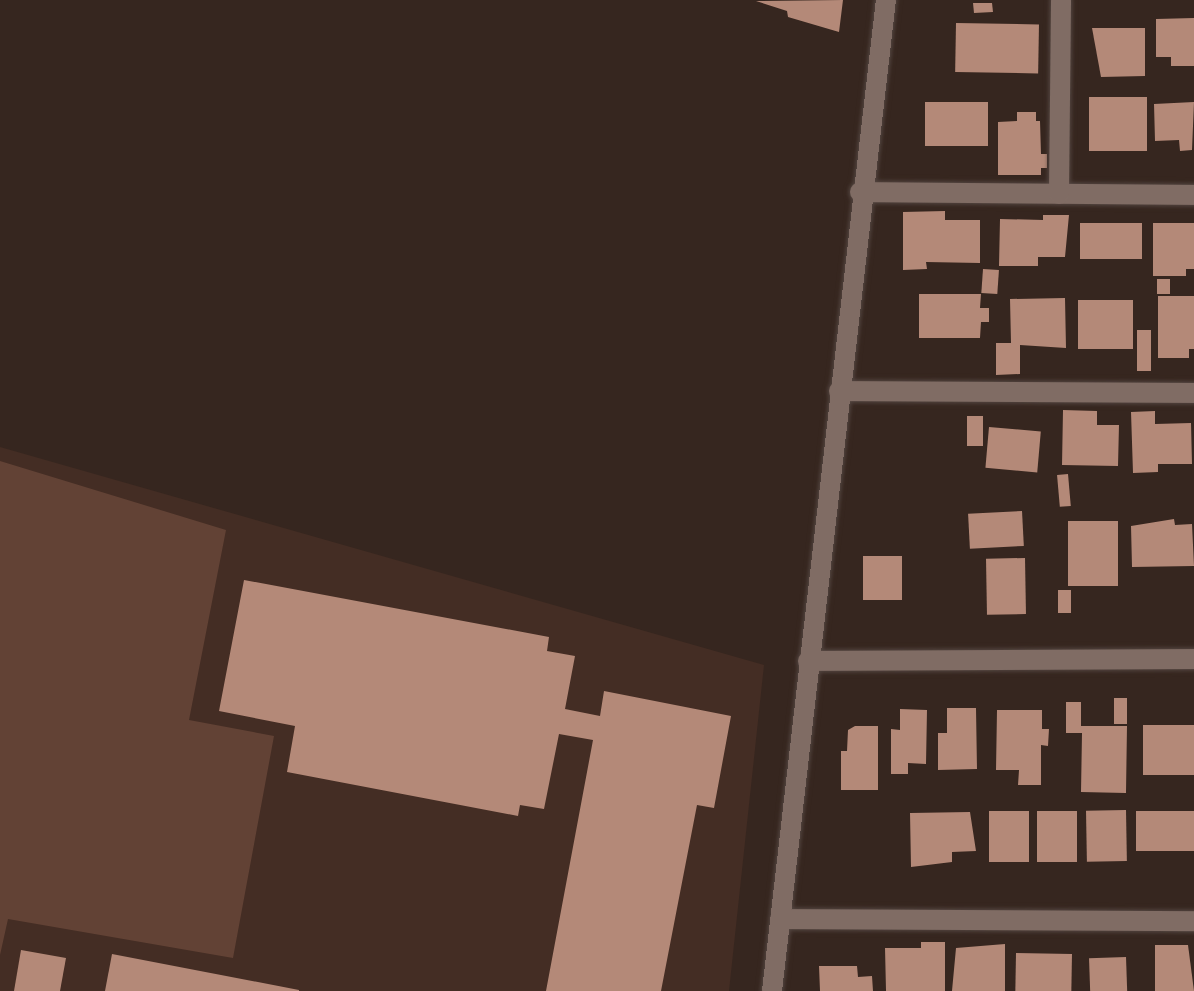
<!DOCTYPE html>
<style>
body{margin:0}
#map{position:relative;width:1194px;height:991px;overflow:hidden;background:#36261f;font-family:"Noto Sans",sans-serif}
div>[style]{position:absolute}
.built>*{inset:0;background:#442d24}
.green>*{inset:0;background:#624235}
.building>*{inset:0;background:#b48978;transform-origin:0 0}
.roads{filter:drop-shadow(0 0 2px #52443f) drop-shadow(0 0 2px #52443f)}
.street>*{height:20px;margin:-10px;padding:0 10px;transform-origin:10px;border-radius:10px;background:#806c64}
.secondary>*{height:20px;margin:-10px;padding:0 10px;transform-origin:10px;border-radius:10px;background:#806c64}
span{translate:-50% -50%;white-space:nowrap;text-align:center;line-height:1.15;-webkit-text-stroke:8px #18110e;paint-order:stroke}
</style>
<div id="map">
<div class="built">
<div style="clip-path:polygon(0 447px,764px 665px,729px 991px,0 991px)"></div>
</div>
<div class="green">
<div style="clip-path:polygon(0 461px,226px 530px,189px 720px,274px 736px,233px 958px,8px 919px,0 955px)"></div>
</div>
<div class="building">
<div style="clip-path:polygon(843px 0,839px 32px,788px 17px,787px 11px,756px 1px)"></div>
<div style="clip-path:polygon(973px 3px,992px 3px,993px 12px,974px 13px)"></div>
<div style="clip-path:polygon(1194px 18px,1194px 66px,1171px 66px,1171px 57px,1156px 57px,1156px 19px)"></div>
<div style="left:956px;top:23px;width:83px;height:49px;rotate:1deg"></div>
<div style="clip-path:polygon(1092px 28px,1145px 28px,1145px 76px,1101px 77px)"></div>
<div style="left:1089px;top:97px;width:58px;height:54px"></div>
<div style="left:925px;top:102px;width:63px;height:44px"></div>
<div style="clip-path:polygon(1194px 102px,1192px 150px,1180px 151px,1179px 140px,1155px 141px,1154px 104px)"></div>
<div style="clip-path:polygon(1017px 112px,1036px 112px,1036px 121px,1040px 121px,1041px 154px,1047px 154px,1047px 168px,1041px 168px,1041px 175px,998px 175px,998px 122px,1017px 121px)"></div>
<div style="clip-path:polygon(945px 211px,945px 220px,980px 220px,980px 263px,926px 262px,927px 269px,903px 270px,903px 212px)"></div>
<div style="clip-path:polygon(1043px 215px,1069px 215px,1065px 257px,1038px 257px,1038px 266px,999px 266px,1000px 219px,1043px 220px)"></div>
<div style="left:1142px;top:223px;width:36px;height:62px;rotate:90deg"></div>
<div style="clip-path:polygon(1153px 223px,1194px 223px,1194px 269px,1186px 269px,1186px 276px,1153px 276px)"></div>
<div style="left:983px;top:269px;width:16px;height:24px;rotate:4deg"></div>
<div style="left:1170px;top:279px;width:15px;height:13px;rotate:90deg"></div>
<div style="clip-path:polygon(919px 294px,981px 294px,980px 308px,989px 308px,989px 322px,981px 322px,980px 338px,919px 338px)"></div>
<div style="clip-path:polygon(1158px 296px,1194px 296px,1194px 349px,1189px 349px,1189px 358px,1158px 358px)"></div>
<div style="clip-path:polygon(1065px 298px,1066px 348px,1020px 345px,1020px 374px,996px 375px,996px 343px,1011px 343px,1010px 299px)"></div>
<div style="left:1078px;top:300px;width:55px;height:49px"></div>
<div style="left:1151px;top:330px;width:41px;height:14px;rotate:90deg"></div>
<div style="clip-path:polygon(1063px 410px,1097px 411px,1097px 425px,1119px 425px,1118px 466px,1062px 465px)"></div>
<div style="clip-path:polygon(1155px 411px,1155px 424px,1191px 423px,1192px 464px,1158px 464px,1158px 472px,1133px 473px,1131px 412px)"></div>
<div style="left:967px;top:416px;width:16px;height:30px"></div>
<div style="left:989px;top:427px;width:52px;height:41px;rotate:5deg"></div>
<div style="left:1068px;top:474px;width:32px;height:11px;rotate:85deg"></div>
<div style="left:1022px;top:511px;width:35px;height:54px;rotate:87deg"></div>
<div style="clip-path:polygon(1174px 519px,1175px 525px,1192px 524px,1194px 566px,1132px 567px,1131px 526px)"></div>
<div style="left:1068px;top:521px;width:50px;height:65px"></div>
<div style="left:863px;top:556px;width:39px;height:44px"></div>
<div style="left:1025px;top:558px;width:56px;height:39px;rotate:89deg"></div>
<div style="clip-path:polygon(244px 580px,549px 637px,547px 651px,575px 656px,565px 709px,600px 716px,604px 691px,731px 716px,714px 808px,697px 805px,661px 991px,546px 991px,593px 740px,559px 734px,544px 809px,520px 805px,518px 816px,287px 772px,295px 726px,219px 711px)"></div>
<div style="left:1058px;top:590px;width:13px;height:23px"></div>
<div style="left:1114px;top:698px;width:13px;height:26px"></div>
<div style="clip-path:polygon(1066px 702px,1081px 702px,1081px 726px,1127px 726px,1126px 793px,1081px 792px,1082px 733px,1066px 733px)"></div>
<div style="clip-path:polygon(947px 708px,976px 708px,977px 769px,938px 770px,938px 733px,947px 733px)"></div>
<div style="clip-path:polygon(900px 709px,927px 710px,926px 764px,908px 763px,908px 774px,891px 774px,891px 729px,900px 730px)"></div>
<div style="clip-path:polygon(997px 710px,1042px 710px,1042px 729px,1049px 729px,1048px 746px,1041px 745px,1041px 785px,1018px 785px,1019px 770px,996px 770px)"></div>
<div style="left:1143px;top:725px;width:51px;height:50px"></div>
<div style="clip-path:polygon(855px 726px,878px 726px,878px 790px,841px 790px,841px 751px,847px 751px,848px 730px)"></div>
<div style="left:1126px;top:810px;width:51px;height:40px;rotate:89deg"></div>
<div style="left:1029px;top:811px;width:51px;height:40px;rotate:90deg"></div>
<div style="left:1037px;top:811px;width:40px;height:51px"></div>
<div style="left:1136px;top:811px;width:58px;height:40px"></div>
<div style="clip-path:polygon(970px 812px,976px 851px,952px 852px,952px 862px,911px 867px,910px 813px)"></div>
<div style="clip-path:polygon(921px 942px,945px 942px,945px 991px,886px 991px,885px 948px,921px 948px)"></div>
<div style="clip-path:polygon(1005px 944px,1005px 991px,952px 991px,956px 948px)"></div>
<div style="clip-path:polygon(1155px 945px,1188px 945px,1194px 991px,1155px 991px)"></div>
<div style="clip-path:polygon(21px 950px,66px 958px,60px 991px,14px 991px)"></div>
<div style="left:1016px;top:953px;width:56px;height:38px;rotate:1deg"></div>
<div style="clip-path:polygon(112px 954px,299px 990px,299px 991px,105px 991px)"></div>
<div style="left:1126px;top:957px;width:34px;height:37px;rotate:88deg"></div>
<div style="clip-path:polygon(819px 966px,857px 966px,858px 977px,872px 976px,873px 991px,820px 991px)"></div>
</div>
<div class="roads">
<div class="street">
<div style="left:860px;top:192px;width:334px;rotate:0.5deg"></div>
<div style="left:1059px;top:194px;width:194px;rotate:-89.4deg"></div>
<div style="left:839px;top:391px;width:355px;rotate:0.3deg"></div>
<div style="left:780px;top:919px;width:414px;rotate:0.3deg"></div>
</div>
<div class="secondary">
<div style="left:808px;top:661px;width:386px;rotate:-0.3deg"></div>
<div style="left:772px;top:991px;width:998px;rotate:-83.44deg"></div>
</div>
</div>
</div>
